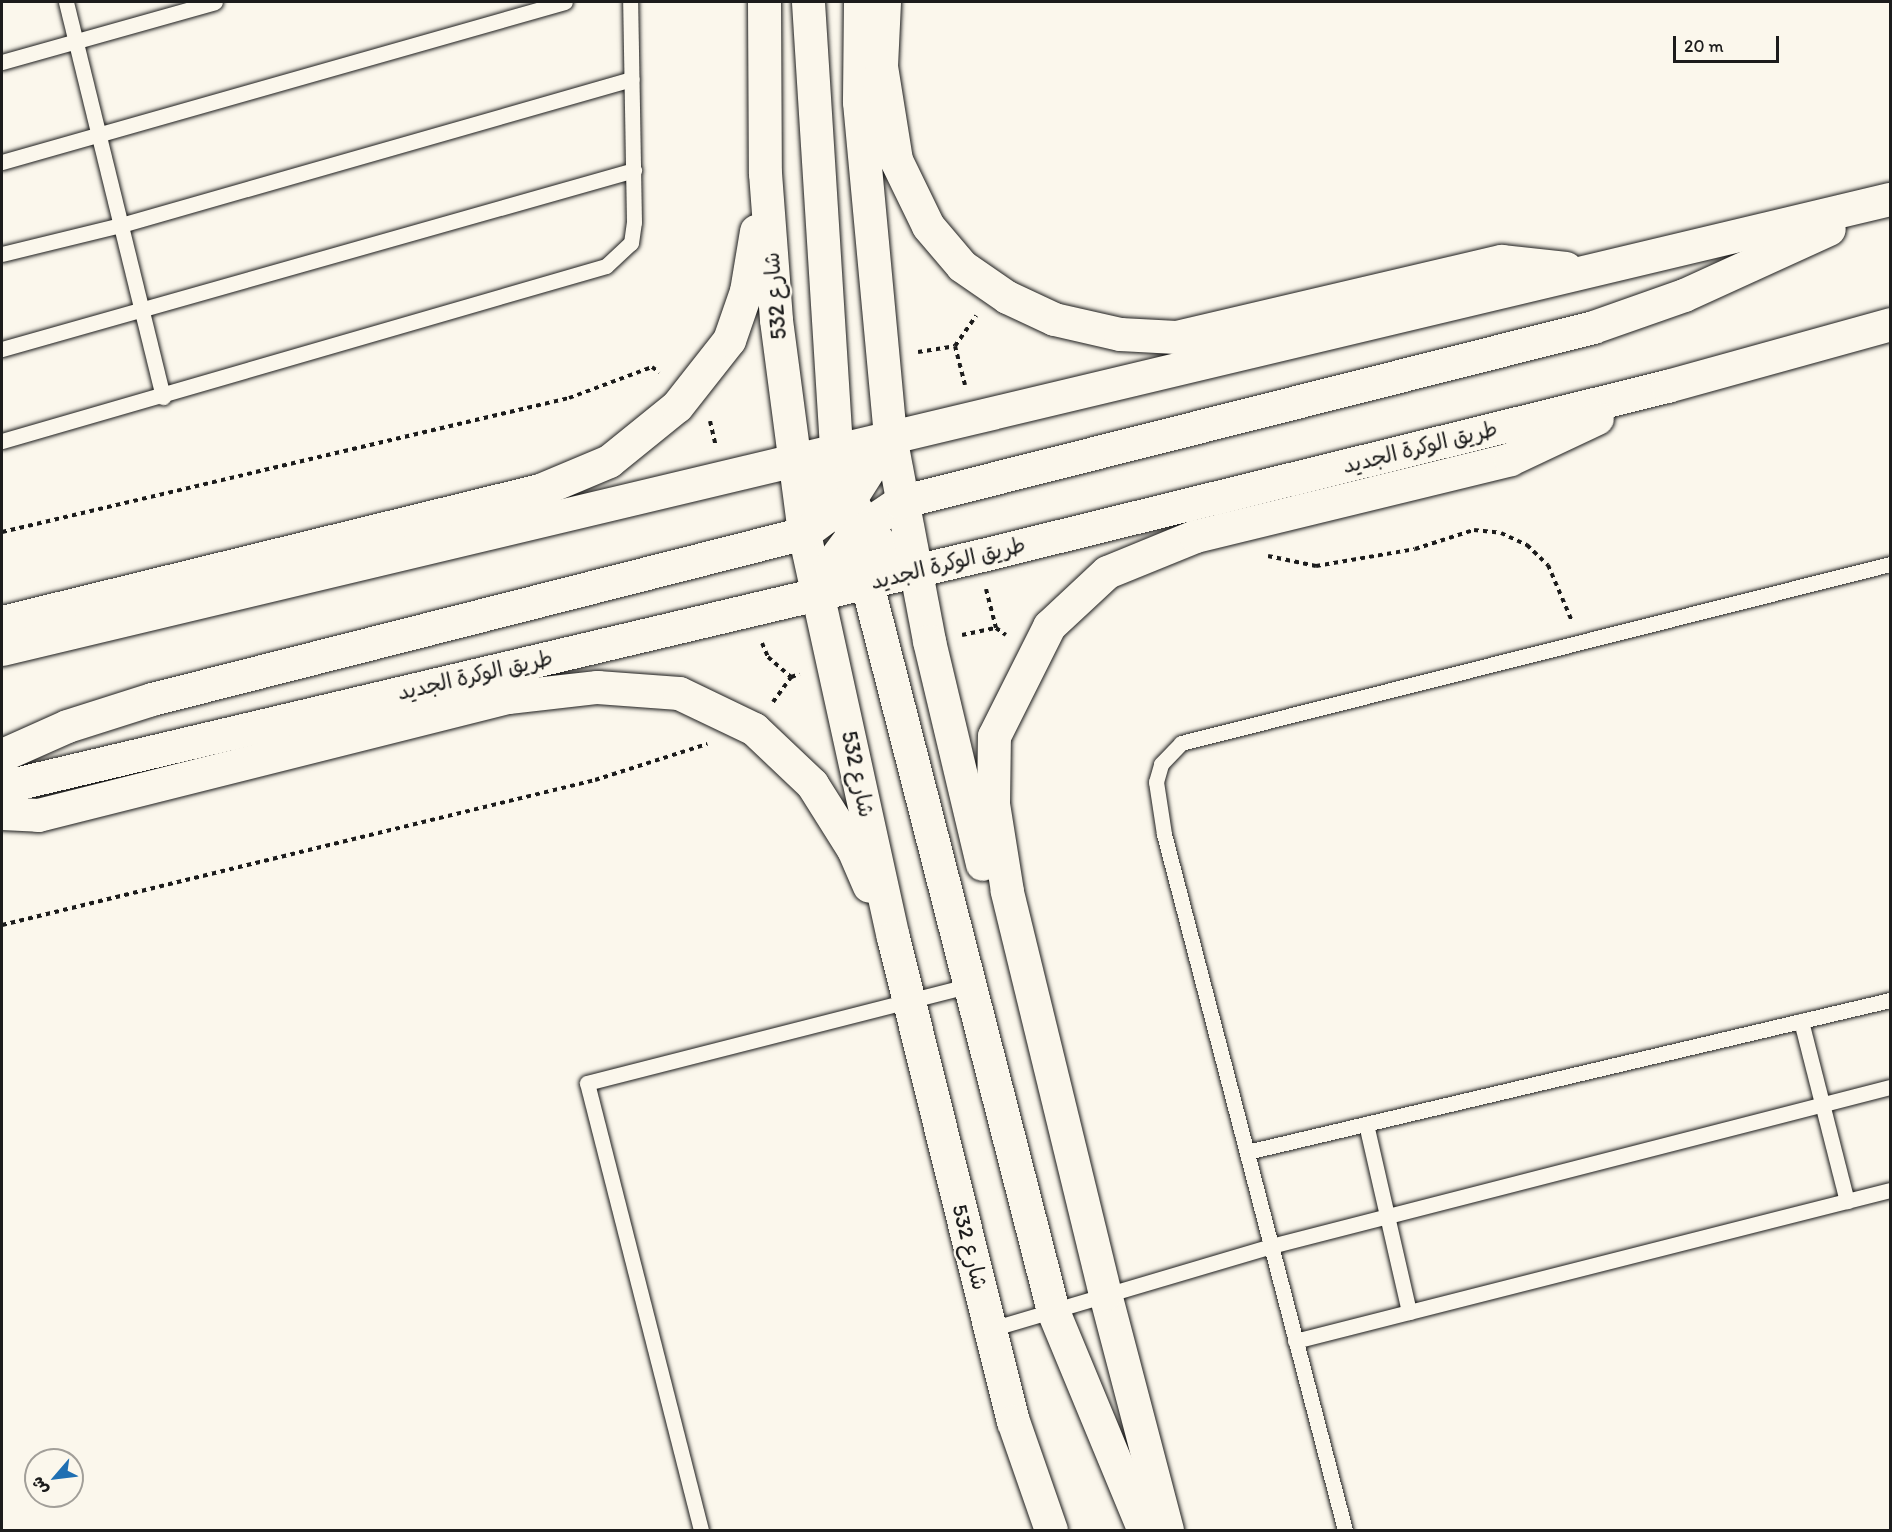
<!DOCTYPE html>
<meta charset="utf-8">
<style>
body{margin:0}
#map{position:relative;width:1892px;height:1532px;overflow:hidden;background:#fbf7ec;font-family:Itim,"Playpen Sans Arabic",sans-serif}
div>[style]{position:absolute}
.path>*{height:4px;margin-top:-2px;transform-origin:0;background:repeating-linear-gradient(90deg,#1c1c1c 0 4.5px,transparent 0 9px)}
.roads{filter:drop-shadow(0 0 2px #1c1c1c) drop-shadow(0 0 2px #1c1c1c)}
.lane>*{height:15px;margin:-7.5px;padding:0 7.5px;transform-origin:7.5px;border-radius:7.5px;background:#fbf7ec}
.secondary>*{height:33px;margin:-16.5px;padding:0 16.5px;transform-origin:16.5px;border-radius:16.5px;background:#fbf7ec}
span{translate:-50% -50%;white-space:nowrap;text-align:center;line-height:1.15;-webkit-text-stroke:4.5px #fbf7ec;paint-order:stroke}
.street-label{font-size:22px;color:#1c1c1c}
.frame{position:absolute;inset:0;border:3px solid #1c1c1c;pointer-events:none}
.north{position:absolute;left:24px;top:1448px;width:60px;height:60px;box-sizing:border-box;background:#fbf7ec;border:2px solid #a29f99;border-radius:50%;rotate:242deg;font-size:16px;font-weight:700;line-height:24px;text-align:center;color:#1c1c1c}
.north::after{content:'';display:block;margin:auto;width:21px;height:27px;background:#1f6fb2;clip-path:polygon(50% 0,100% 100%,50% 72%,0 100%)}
.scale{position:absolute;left:1673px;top:36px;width:106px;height:27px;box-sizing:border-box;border:3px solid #1c1c1c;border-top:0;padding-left:8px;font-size:18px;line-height:21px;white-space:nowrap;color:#1c1c1c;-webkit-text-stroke:4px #fbf7ec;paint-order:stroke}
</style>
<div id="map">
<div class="path">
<div style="left:918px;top:352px;width:37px;rotate:-9deg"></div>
<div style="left:965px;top:385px;width:40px;rotate:-104.4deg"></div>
<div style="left:955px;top:346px;width:37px;rotate:-55deg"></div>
<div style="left:710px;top:421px;width:23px;rotate:77deg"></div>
<div style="left:2px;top:532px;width:583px;rotate:-13.3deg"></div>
<div style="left:569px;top:398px;width:89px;rotate:-20.5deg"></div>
<div style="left:652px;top:367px;width:9px;rotate:36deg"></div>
<div style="left:1268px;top:556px;width:49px;rotate:11.8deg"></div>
<div style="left:1316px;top:566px;width:100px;rotate:-9.7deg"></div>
<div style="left:1415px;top:549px;width:62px;rotate:-17.9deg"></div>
<div style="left:1474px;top:530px;width:27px;rotate:6deg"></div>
<div style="left:1501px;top:533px;width:29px;rotate:25deg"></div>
<div style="left:1527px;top:545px;width:29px;rotate:44deg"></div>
<div style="left:1548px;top:565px;width:59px;rotate:66.9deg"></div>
<div style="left:986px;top:589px;width:40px;rotate:75.6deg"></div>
<div style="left:996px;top:628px;width:12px;rotate:35deg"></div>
<div style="left:962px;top:635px;width:35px;rotate:-12deg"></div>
<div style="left:762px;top:643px;width:15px;rotate:67deg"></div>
<div style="left:768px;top:657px;width:30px;rotate:41deg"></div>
<div style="left:773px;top:702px;width:31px;rotate:-54deg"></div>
<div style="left:791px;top:677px;width:9px;rotate:-18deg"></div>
<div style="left:2px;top:925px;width:610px;rotate:-13.74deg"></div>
<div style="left:595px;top:780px;width:118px;rotate:-17.8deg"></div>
</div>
<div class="roads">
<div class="lane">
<div style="left:66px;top:2px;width:407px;rotate:76.2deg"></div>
<div style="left:2px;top:62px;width:221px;rotate:-15.7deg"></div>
<div style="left:2px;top:162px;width:585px;rotate:-15.86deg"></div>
<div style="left:2px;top:254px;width:122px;rotate:-13.7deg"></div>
<div style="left:121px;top:225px;width:531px;rotate:-15.95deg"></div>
<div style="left:2px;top:349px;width:657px;rotate:-15.81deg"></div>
<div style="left:2px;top:441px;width:629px;rotate:-16.16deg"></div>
<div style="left:606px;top:266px;width:34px;rotate:-43deg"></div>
<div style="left:631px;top:243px;width:21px;rotate:-82deg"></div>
<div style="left:634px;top:222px;width:220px;rotate:-91deg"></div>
<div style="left:1801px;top:1021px;width:186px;rotate:75.7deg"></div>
<div style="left:1366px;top:1124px;width:193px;rotate:77.1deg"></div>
<div style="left:1247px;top:1152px;width:661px;rotate:-13.3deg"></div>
<div style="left:991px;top:1329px;width:292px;rotate:-16.5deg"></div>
<div style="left:1271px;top:1246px;width:639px;rotate:-14.41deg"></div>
<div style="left:1295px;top:1341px;width:614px;rotate:-14.24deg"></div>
<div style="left:701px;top:1530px;width:461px;rotate:-104.3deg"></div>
<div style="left:587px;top:1083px;width:393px;rotate:-14.3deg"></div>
<div style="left:1345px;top:1530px;width:719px;rotate:-104.58deg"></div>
<div style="left:1164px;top:834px;width:53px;rotate:-98.7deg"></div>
<div style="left:1156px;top:782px;width:19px;rotate:-74deg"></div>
<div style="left:1161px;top:764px;width:29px;rotate:-46deg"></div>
<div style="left:1181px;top:743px;width:731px;rotate:-14.17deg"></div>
</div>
<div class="secondary">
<div style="left:764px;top:2px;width:171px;rotate:89.7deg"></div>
<div style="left:765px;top:173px;width:147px;rotate:85.7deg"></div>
<div style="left:776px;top:320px;width:215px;rotate:82.5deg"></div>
<div style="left:804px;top:533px;width:414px;rotate:77.6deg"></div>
<div style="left:893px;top:937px;width:499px;rotate:76.1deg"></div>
<div style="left:1013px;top:1421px;width:115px;rotate:70.8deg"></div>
<div style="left:808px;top:2px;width:450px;rotate:86.4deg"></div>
<div style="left:836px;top:451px;width:50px;rotate:73.7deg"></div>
<div style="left:850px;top:499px;width:29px;rotate:61deg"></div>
<div style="left:864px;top:524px;width:35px;rotate:50deg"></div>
<div style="left:887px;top:551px;width:35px;rotate:35deg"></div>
<div style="left:860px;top:2px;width:100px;rotate:90.6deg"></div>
<div style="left:859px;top:102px;width:335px;rotate:84.7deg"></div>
<div style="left:890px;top:436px;width:209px;rotate:79.2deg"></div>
<div style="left:929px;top:641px;width:229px;rotate:76.6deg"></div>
<div style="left:884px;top:2px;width:64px;rotate:92.7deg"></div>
<div style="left:881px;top:66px;width:95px;rotate:80.9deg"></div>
<div style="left:896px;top:160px;width:73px;rotate:64.1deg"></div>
<div style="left:928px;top:226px;width:52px;rotate:49.6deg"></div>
<div style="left:962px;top:266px;width:55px;rotate:34.6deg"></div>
<div style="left:1007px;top:297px;width:52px;rotate:25.1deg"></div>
<div style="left:1054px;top:319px;width:68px;rotate:12.8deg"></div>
<div style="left:1120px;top:334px;width:56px;rotate:3.1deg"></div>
<div style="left:1176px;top:337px;width:334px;rotate:-13.2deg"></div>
<div style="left:1501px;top:261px;width:65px;rotate:6.1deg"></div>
<div style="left:793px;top:460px;width:34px;rotate:38deg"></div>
<div style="left:820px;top:481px;width:34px;rotate:52deg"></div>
<div style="left:841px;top:508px;width:28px;rotate:63deg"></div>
<div style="left:854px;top:533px;width:803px;rotate:75.65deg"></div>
<div style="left:1053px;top:1311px;width:235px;rotate:67.5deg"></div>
<div style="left:818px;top:593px;width:35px;rotate:-65deg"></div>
<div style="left:833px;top:561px;width:35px;rotate:-53deg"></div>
<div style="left:854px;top:533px;width:55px;rotate:-34deg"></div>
<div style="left:900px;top:502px;width:715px;rotate:-14.17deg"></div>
<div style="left:1593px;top:327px;width:96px;rotate:-19.4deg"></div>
<div style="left:1684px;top:295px;width:159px;rotate:-24.5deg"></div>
<div style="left:2px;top:622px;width:554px;rotate:-13.79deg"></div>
<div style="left:540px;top:490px;width:75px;rotate:-22.8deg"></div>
<div style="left:609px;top:461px;width:87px;rotate:-39deg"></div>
<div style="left:677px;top:406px;width:84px;rotate:-51.8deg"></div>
<div style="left:729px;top:340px;width:52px;rotate:-70.9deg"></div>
<div style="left:746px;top:291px;width:61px;rotate:-80.5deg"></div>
<div style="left:2px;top:649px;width:1941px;rotate:-13.41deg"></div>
<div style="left:2px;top:755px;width:71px;rotate:-24deg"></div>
<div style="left:67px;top:726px;width:89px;rotate:-17.6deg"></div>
<div style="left:152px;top:699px;width:673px;rotate:-14.28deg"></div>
<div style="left:804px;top:533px;width:57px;rotate:-36.5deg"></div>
<div style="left:850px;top:499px;width:75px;rotate:-57.6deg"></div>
<div style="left:2px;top:787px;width:1003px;rotate:-13.32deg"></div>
<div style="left:978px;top:556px;width:710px;rotate:-13.86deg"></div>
<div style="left:1667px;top:386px;width:231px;rotate:-15.5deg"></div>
<div style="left:2px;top:813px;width:36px;rotate:3deg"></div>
<div style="left:38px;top:815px;width:485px;rotate:-14.1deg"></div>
<div style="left:508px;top:697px;width:90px;rotate:-6.4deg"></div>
<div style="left:597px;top:687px;width:82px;rotate:4.2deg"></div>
<div style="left:679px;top:693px;width:83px;rotate:25.6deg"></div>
<div style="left:754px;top:729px;width:80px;rotate:43.5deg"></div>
<div style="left:812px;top:784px;width:77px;rotate:57.8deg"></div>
<div style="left:853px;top:849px;width:40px;rotate:66.6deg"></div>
<div style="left:1167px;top:1530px;width:244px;rotate:-104.7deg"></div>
<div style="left:1105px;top:1294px;width:415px;rotate:-103.7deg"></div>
<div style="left:1007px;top:891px;width:88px;rotate:-99.1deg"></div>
<div style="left:993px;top:804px;width:68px;rotate:-89.2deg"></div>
<div style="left:994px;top:736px;width:123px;rotate:-63.4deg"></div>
<div style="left:1049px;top:626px;width:79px;rotate:-43deg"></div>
<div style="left:1107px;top:572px;width:95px;rotate:-22.2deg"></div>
<div style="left:1195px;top:536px;width:324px;rotate:-13.7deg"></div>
<div style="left:1510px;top:459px;width:96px;rotate:-25.2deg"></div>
</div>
</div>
<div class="street-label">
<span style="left:775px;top:296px;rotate:-95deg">شارع 532</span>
<span style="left:1420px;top:447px;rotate:-14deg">طريق الوكرة الجديد</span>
<span style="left:948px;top:563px;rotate:-14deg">طريق الوكرة الجديد</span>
<span style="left:475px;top:675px;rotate:-13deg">طريق الوكرة الجديد</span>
<span style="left:858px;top:774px;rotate:78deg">شارع 532</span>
<span style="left:970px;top:1247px;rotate:76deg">شارع 532</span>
</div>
<div class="frame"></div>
<div class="north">ش</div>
<div class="scale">20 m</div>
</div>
